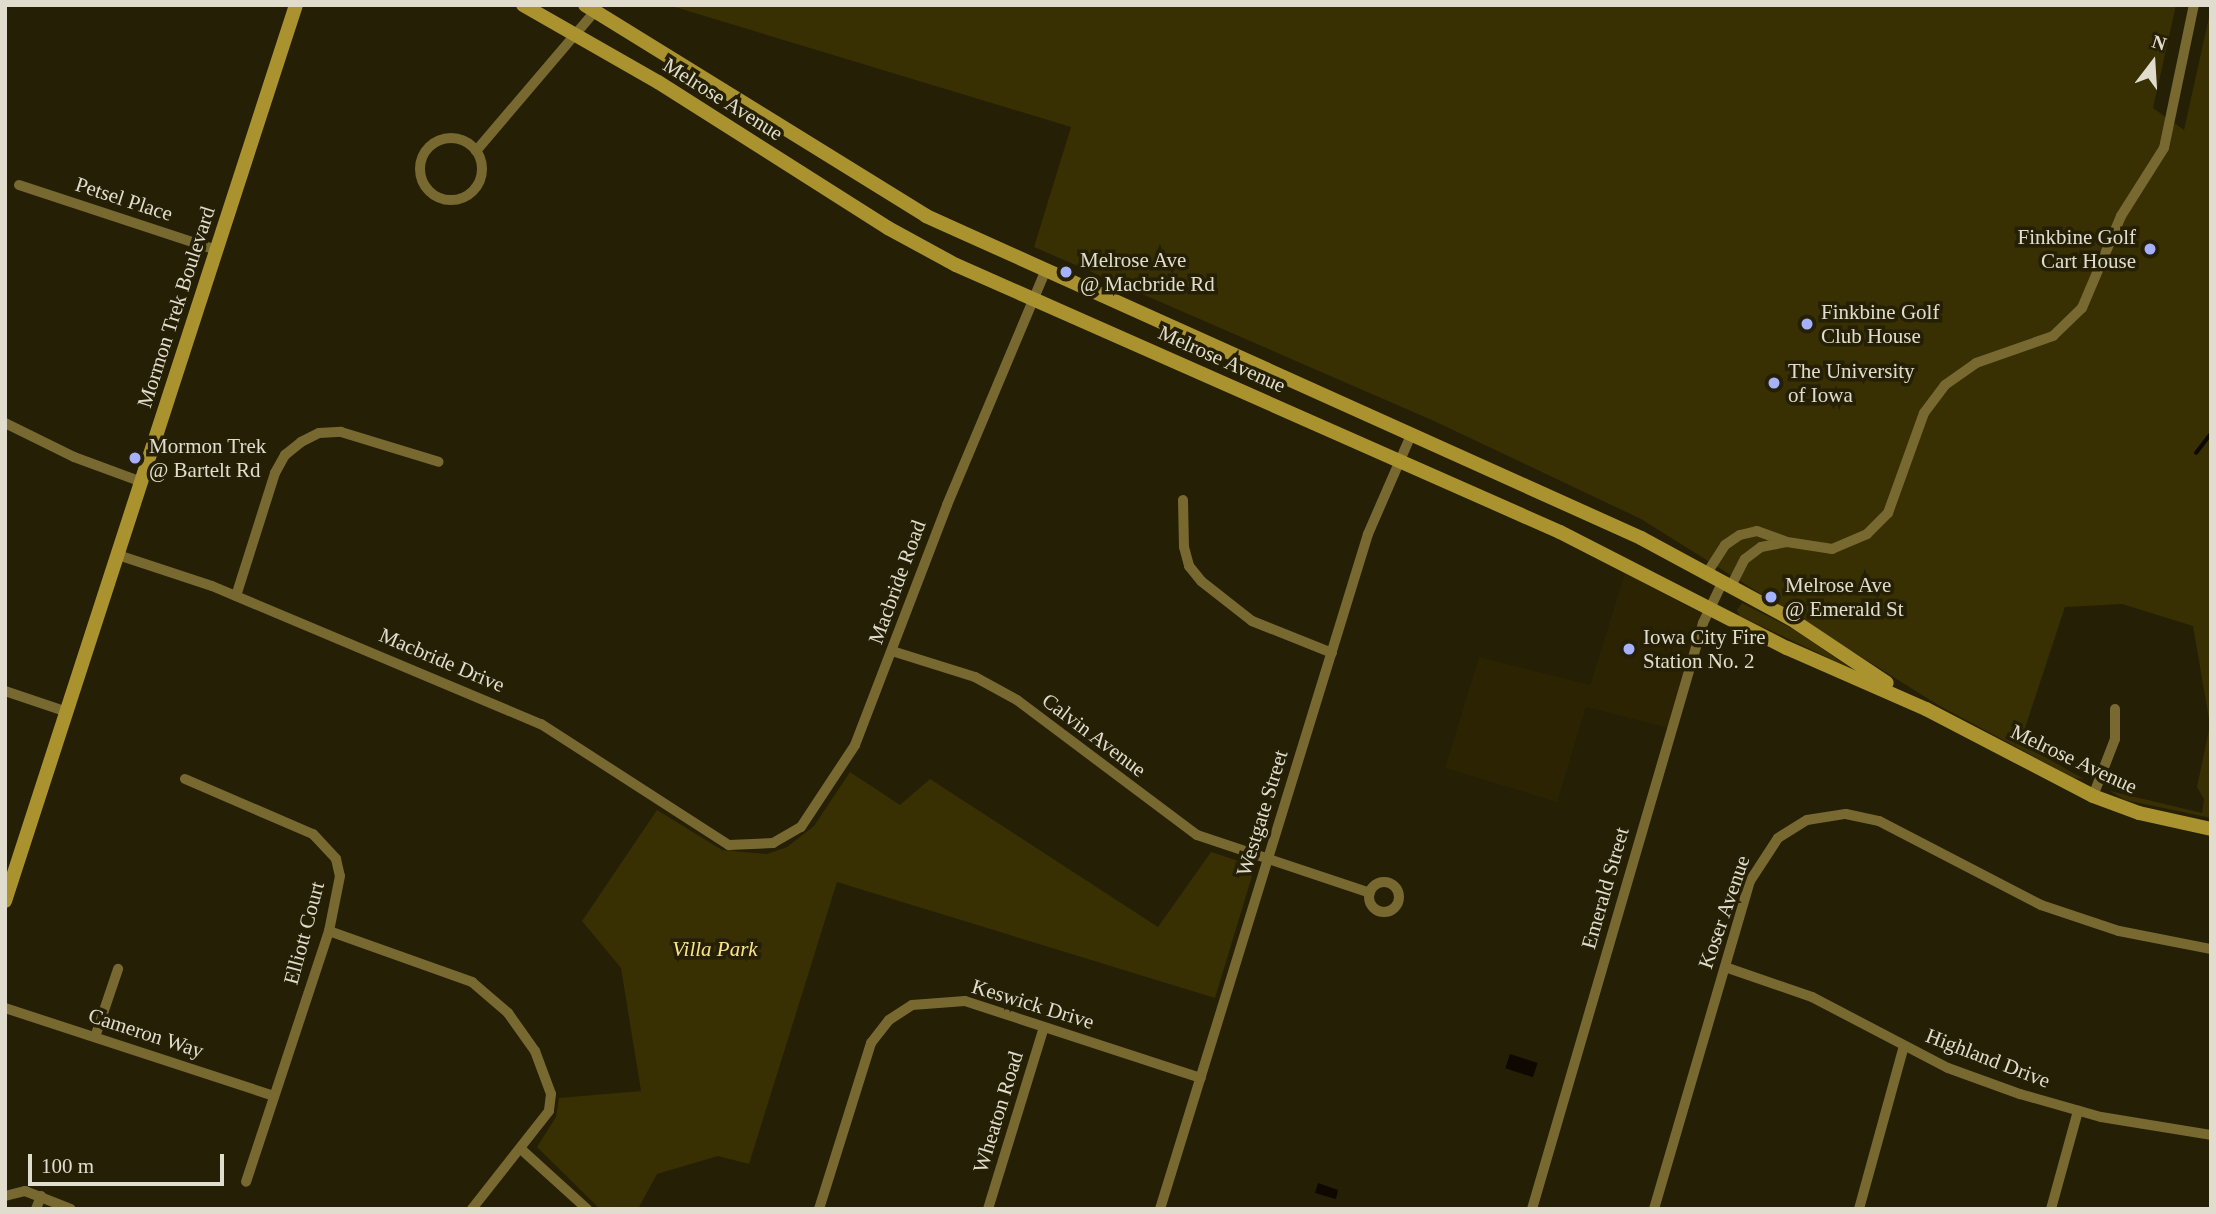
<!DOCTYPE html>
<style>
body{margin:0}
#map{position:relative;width:2216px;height:1214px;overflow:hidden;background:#251f06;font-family:"Times New Roman",serif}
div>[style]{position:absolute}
.built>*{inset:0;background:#2b2302}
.green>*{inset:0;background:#382f02}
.water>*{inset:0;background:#0e0800;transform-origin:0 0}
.stream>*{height:3.5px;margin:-1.75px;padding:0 1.75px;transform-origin:1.75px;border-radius:1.75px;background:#0e0800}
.minor>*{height:10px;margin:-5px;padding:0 5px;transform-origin:5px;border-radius:5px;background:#77692f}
.minor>.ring{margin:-5px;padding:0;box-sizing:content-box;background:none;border:10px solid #77692f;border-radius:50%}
.secondary>*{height:14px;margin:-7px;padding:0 7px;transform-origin:7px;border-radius:7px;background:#aa932e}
.dots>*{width:19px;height:19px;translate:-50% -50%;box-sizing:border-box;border:4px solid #251f06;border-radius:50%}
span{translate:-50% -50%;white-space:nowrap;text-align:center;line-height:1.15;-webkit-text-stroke:7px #251f06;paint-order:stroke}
.street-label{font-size:21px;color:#e0ddce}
.poi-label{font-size:21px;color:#e0ddce}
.right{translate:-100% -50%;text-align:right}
.left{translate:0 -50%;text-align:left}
.park-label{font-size:21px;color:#fbe486;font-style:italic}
.frame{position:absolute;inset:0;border:7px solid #e0ddce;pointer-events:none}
.north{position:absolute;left:2118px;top:28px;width:70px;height:70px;-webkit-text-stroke:5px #251f06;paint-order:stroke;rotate:17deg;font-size:19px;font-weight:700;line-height:28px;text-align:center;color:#e0ddce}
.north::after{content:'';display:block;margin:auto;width:24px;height:32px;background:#e0ddce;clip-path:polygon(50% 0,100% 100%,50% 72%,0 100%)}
.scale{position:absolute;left:28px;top:1154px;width:196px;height:32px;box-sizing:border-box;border:4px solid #e0ddce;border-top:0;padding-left:9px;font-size:21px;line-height:24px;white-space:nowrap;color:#e0ddce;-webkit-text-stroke:5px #251f06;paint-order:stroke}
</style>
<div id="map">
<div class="built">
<div style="clip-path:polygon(1625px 573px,1706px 616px,1672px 729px,1586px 707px,1557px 802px,1445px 768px,1479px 657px,1590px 685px)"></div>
</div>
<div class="green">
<div style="clip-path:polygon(668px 5px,2176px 5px,2153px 108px,2184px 130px,2211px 8px,2211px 818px,2125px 800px,2110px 791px,2202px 813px,2204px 799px,2197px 787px,2210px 725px,2193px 626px,2122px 604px,2065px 607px,2020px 743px,2084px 779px,2074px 778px,1938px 705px,1641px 519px,1434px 421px,1034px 247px,1071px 127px)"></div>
<div style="clip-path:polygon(1742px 603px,1797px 631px,1850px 668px,1740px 616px,1737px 610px)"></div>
<div style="clip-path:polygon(850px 772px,900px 805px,930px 779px,1158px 927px,1211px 852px,1248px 864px,1252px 876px,1215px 998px,837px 882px,749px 1164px,718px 1156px,657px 1174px,638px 1209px,600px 1209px,537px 1147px,556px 1117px,559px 1098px,641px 1091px,621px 968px,582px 921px,657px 810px,722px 850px,767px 854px,787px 847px,814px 826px)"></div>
</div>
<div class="water">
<div style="left:1510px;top:1054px;width:29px;height:15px;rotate:18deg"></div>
<div style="clip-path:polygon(1318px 1183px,1338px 1190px,1336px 1199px,1315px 1193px)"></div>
</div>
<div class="stream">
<div style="left:2196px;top:453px;width:24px;rotate:-52deg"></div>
</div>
<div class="minor">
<div class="ring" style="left:420px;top:138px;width:52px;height:52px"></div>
<div style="left:476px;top:151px;width:184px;rotate:-49.6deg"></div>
<div style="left:19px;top:185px;width:208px;rotate:18.2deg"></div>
<div style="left:5px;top:423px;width:77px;rotate:26.2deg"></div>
<div style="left:74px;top:457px;width:72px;rotate:20.2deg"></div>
<div style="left:1183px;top:500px;width:47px;rotate:88.8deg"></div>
<div style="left:1184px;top:547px;width:20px;rotate:75deg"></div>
<div style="left:1189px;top:566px;width:19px;rotate:51deg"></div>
<div style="left:1201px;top:581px;width:65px;rotate:38.1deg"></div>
<div style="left:1252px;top:621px;width:86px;rotate:21.8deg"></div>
<div style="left:118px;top:555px;width:99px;rotate:18.3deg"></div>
<div style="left:212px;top:586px;width:357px;rotate:22.8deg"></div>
<div style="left:541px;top:724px;width:224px;rotate:32.8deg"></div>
<div style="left:729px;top:845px;width:44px;rotate:-2.6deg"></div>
<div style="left:773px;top:843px;width:32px;rotate:-30deg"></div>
<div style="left:801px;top:827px;width:98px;rotate:-56.6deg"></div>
<div style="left:855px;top:745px;width:257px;rotate:-69deg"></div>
<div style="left:947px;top:505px;width:253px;rotate:-67.2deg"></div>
<div style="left:1707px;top:573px;width:33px;rotate:-57deg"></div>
<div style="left:1725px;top:545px;width:18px;rotate:-34deg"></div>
<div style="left:1740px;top:535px;width:17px;rotate:-13deg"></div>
<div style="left:1757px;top:531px;width:30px;rotate:20deg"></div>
<div style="left:1731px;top:586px;width:30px;rotate:-63deg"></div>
<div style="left:1745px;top:559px;width:20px;rotate:-37deg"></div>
<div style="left:1761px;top:547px;width:26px;rotate:-11deg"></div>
<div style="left:1787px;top:542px;width:46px;rotate:8.8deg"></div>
<div style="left:1832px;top:549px;width:38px;rotate:-23deg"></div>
<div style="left:1867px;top:534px;width:30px;rotate:-45deg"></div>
<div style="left:1888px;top:513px;width:106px;rotate:-70.2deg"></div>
<div style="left:1924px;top:413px;width:35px;rotate:-53deg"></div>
<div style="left:1945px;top:385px;width:38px;rotate:-35deg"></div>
<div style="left:1976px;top:363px;width:82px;rotate:-19.3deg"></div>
<div style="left:2053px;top:336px;width:40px;rotate:-44deg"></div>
<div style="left:2082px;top:308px;width:100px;rotate:-67deg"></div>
<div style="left:2121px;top:216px;width:80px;rotate:-57.7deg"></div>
<div style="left:2164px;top:148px;width:146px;rotate:-78.2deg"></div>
<div style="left:236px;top:596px;width:129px;rotate:-72.4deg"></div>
<div style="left:275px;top:473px;width:21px;rotate:-61deg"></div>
<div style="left:285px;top:455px;width:21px;rotate:-39deg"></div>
<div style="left:301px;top:442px;width:20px;rotate:-27deg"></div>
<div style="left:319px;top:433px;width:22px;rotate:-3deg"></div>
<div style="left:341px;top:432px;width:102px;rotate:17deg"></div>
<div style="left:892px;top:651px;width:87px;rotate:17.4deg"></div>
<div style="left:975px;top:677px;width:48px;rotate:28.7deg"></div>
<div style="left:1017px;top:700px;width:225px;rotate:36.9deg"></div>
<div style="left:1197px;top:835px;width:182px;rotate:18.5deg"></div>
<div style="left:5px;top:691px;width:65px;rotate:18.7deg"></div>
<div style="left:185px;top:779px;width:139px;rotate:23.3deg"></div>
<div style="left:313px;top:834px;width:34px;rotate:47deg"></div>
<div style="left:336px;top:859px;width:17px;rotate:77deg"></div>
<div style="left:340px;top:876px;width:56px;rotate:101.3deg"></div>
<div style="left:329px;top:931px;width:264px;rotate:108.3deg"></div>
<div style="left:2093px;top:796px;width:61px;rotate:-68.9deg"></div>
<div style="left:2115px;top:739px;width:30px;rotate:-90deg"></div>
<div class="ring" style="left:1369px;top:882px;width:20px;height:20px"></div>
<div style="left:329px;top:931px;width:152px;rotate:19.6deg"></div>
<div style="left:472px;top:982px;width:48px;rotate:40.7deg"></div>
<div style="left:508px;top:1013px;width:47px;rotate:54.6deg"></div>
<div style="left:535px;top:1051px;width:46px;rotate:69.6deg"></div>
<div style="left:551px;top:1094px;width:17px;rotate:97deg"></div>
<div style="left:549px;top:1111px;width:125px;rotate:128.2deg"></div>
<div style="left:1725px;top:967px;width:92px;rotate:19deg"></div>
<div style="left:1812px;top:997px;width:153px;rotate:27.6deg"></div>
<div style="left:1948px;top:1068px;width:77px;rotate:19.9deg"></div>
<div style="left:2020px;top:1094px;width:84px;rotate:15.9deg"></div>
<div style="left:2101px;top:1117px;width:111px;rotate:9.3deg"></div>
<div style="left:5px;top:1008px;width:283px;rotate:18.1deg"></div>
<div style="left:95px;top:1037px;width:72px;rotate:-71.3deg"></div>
<div style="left:522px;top:1150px;width:88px;rotate:42.2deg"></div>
<div style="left:5px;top:1196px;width:21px;rotate:-14deg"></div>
<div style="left:25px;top:1191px;width:49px;rotate:21.4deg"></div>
<div style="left:36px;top:1209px;width:14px;rotate:-69deg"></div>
<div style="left:819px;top:1209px;width:174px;rotate:-72.6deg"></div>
<div style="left:871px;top:1043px;width:29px;rotate:-52deg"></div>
<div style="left:889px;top:1020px;width:27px;rotate:-33deg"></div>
<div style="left:912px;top:1005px;width:53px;rotate:-4.3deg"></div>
<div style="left:965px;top:1001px;width:248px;rotate:18.1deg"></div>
<div style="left:988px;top:1209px;width:190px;rotate:-72.9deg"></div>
<div style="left:1160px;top:1209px;width:706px;rotate:-72.87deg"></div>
<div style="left:1368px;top:534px;width:110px;rotate:-66.5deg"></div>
<div style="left:1532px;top:1209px;width:610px;rotate:-73.73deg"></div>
<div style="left:1703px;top:623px;width:47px;rotate:-64.5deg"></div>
<div style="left:1654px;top:1209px;width:342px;rotate:-73.7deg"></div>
<div style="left:1750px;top:881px;width:51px;rotate:-56.9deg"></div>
<div style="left:1778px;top:838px;width:34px;rotate:-32deg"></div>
<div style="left:1807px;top:820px;width:39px;rotate:-9deg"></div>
<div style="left:1846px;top:814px;width:34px;rotate:12deg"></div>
<div style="left:1879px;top:821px;width:182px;rotate:27.4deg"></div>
<div style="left:2041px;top:905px;width:82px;rotate:18.4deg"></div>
<div style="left:2119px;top:931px;width:94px;rotate:11.1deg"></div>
<div style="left:1859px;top:1209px;width:169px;rotate:-74.6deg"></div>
<div style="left:2051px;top:1209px;width:102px;rotate:-74.6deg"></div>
</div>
<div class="secondary">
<div style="left:523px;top:5px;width:155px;rotate:29.7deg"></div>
<div style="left:658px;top:82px;width:272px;rotate:32.4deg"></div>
<div style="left:888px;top:228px;width:77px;rotate:28.6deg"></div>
<div style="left:956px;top:265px;width:660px;rotate:23.85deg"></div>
<div style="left:1560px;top:532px;width:255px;rotate:27.1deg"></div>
<div style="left:1787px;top:648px;width:152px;rotate:23.7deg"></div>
<div style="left:1926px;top:709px;width:188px;rotate:27.5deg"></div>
<div style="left:2093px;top:796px;width:49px;rotate:20.3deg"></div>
<div style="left:2139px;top:813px;width:74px;rotate:12.5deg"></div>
<div style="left:585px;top:5px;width:401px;rotate:31.7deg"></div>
<div style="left:926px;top:216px;width:784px;rotate:24.24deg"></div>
<div style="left:1641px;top:538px;width:170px;rotate:28.4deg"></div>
<div style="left:1791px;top:619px;width:115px;rotate:33.7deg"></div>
<div style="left:5px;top:901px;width:942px;rotate:-72.01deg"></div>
</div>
<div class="dots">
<div style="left:2150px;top:249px;background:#a5b1fc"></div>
<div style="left:1066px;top:272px;background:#a5b1fc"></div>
<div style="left:1807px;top:324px;background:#a5b1fc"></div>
<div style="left:1774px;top:383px;background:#a5b1fc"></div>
<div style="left:135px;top:458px;background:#a5b1fc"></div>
<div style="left:1771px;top:597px;background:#a5b1fc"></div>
<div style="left:1629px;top:649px;background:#a5b1fc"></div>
</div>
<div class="street-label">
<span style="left:723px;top:99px;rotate:32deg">Melrose Avenue</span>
<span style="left:124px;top:199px;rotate:18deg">Petsel Place</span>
<span style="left:176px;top:307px;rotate:-72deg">Mormon Trek Boulevard</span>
<span style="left:1222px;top:359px;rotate:24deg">Melrose Avenue</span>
<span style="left:897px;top:582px;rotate:-70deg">Macbride Road</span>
<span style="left:442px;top:660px;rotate:23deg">Macbride Drive</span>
<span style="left:1094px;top:735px;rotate:37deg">Calvin Avenue</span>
<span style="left:2074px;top:759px;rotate:25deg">Melrose Avenue</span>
<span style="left:1262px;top:813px;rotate:-73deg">Westgate Street</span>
<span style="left:1605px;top:888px;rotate:-74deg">Emerald Street</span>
<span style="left:1724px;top:912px;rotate:-71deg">Koser Avenue</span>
<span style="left:304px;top:933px;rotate:-75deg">Elliott Court</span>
<span style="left:1033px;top:1004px;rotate:17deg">Keswick Drive</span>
<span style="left:146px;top:1033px;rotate:18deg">Cameron Way</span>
<span style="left:1988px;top:1058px;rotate:21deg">Highland Drive</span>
<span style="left:998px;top:1112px;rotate:-73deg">Wheaton Road</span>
</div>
<div class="poi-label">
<span class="right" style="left:2136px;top:249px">Finkbine Golf<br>Cart House</span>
<span class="left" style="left:1080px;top:272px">Melrose Ave<br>@ Macbride Rd</span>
<span class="left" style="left:1821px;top:324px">Finkbine Golf<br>Club House</span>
<span class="left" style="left:1788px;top:383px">The University<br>of Iowa</span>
<span class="left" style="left:149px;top:458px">Mormon Trek<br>@ Bartelt Rd</span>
<span class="left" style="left:1785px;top:597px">Melrose Ave<br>@ Emerald St</span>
<span class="left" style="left:1643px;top:649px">Iowa City Fire<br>Station No. 2</span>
</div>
<div class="park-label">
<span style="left:715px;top:949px">Villa Park</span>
</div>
<div class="frame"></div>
<div class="north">N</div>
<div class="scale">100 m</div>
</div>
